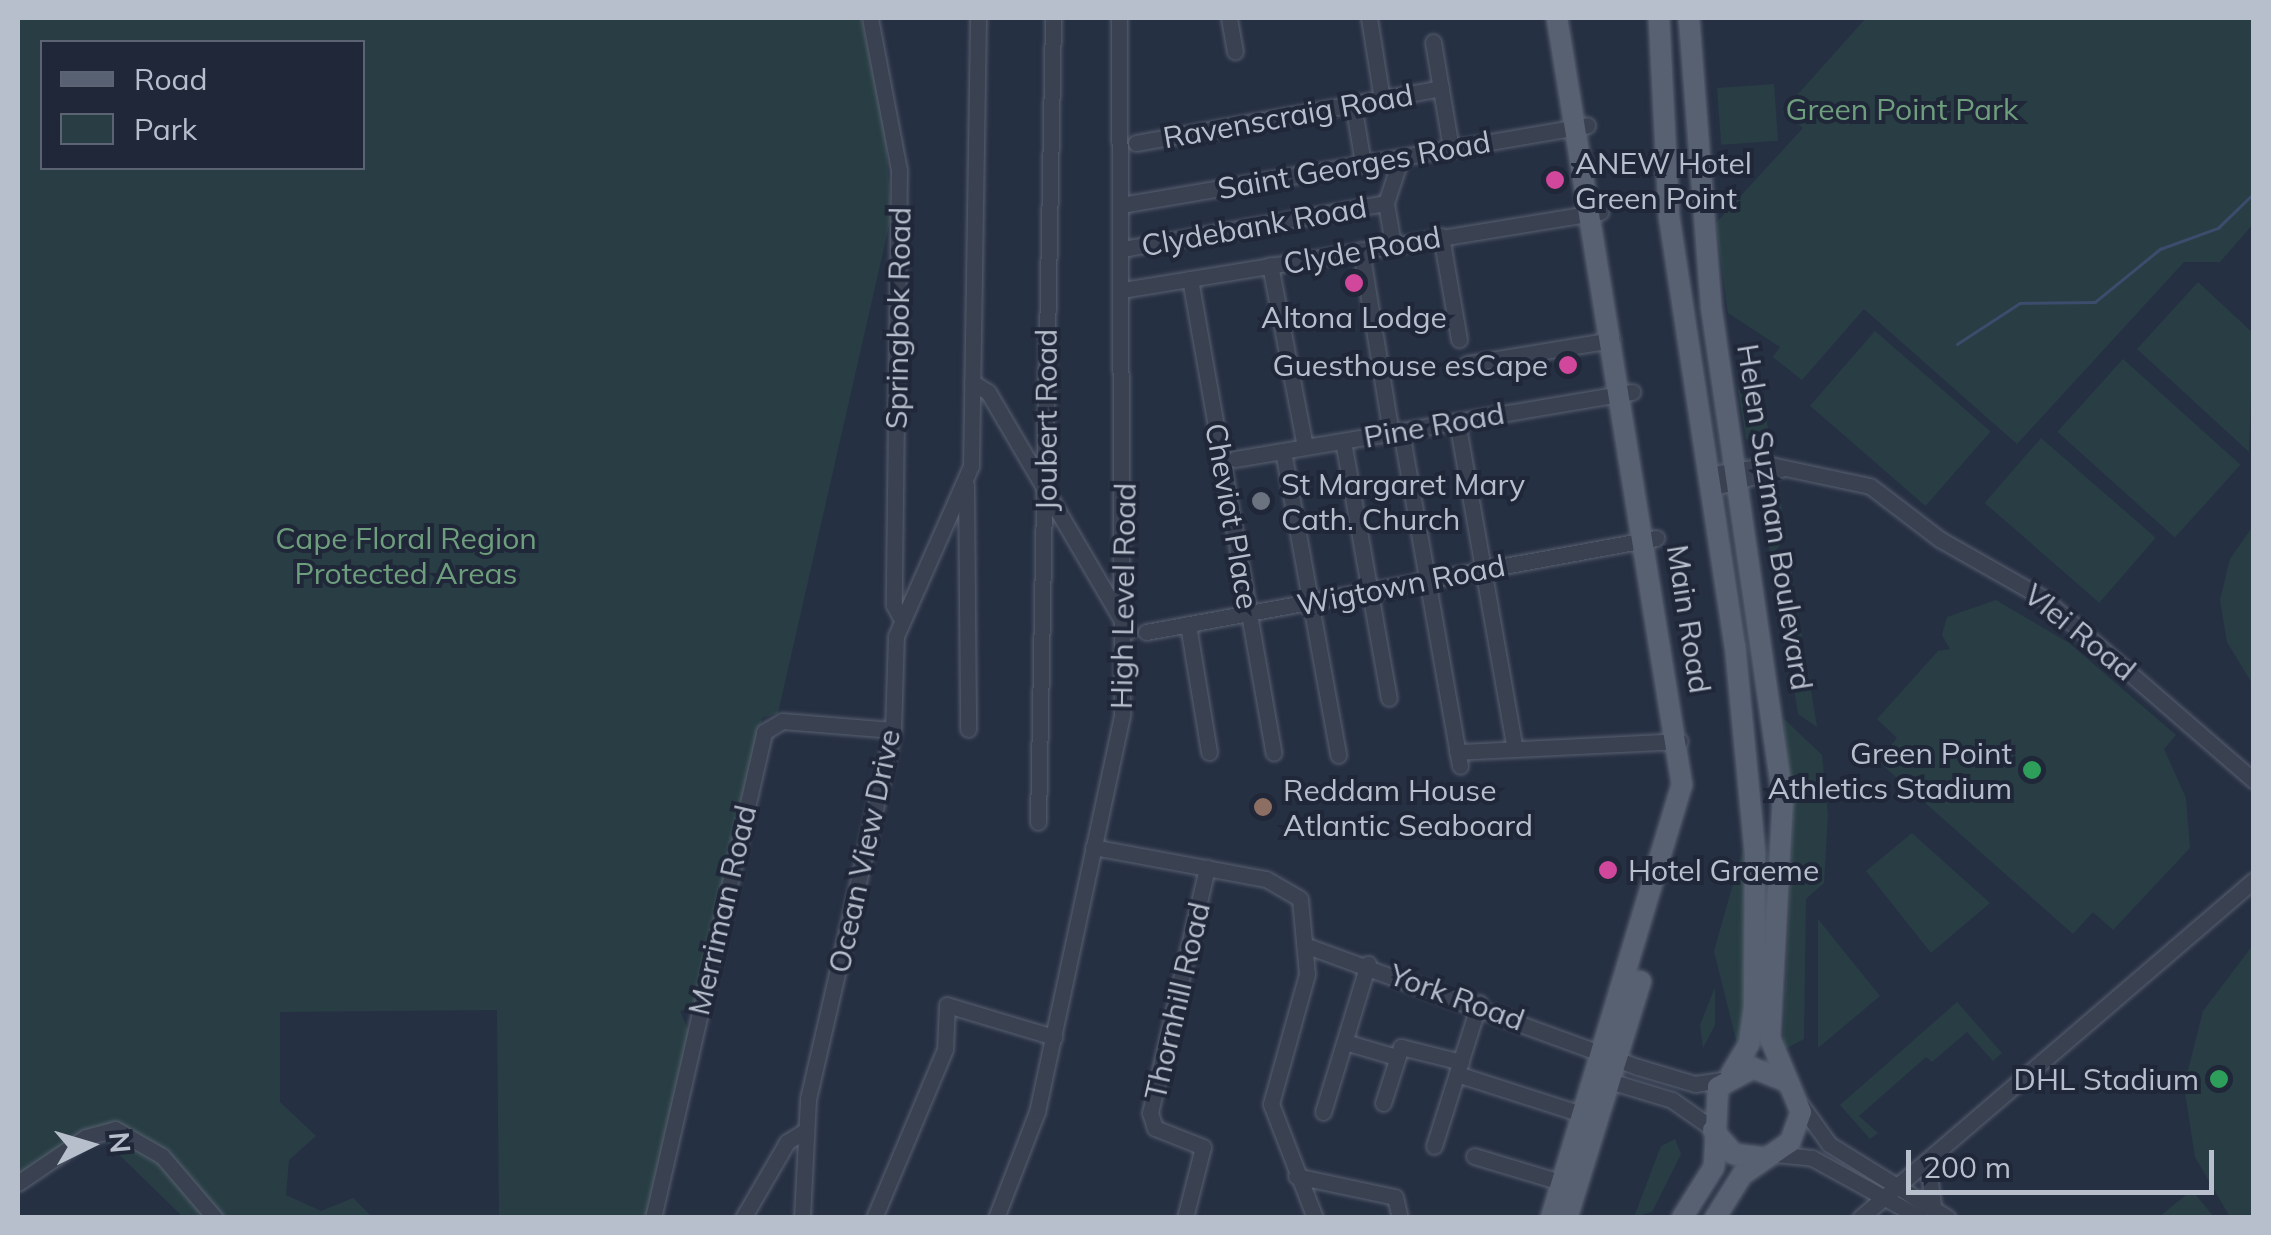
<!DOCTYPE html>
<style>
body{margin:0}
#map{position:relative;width:2271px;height:1235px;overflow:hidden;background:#263043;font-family:Mulish,sans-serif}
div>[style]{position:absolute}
.green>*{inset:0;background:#283e44;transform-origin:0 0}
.stream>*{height:2.5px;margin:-1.25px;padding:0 1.25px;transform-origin:1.25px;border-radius:1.25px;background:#3b4c6c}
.roads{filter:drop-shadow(0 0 2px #586070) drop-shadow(0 0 2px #586070)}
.minor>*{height:15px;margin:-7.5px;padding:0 7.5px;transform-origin:7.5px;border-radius:7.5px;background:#3a4252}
.major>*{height:20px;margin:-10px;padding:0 10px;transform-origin:10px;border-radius:10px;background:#586172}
.dots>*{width:28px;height:28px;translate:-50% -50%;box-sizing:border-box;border:5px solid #1f2738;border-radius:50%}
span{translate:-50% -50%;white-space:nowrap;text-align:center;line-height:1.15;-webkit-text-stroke:8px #1f2738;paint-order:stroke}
.park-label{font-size:30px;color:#6e9e7d}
.street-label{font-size:30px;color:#b7becc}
.poi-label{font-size:30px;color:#b7becc}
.left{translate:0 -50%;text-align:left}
.right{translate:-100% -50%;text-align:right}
.frame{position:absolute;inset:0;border:20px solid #b7becc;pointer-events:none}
.legend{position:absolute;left:40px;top:40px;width:325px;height:130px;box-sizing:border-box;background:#1f2738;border:2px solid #5c6373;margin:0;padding:12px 18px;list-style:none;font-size:30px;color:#b7becc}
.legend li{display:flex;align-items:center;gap:20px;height:50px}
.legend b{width:50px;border:2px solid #5c6373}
.north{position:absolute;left:40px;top:1095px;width:100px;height:100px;-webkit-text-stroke:8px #1f2738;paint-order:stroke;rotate:85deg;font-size:28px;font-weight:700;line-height:40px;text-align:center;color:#b7becc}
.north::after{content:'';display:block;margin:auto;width:35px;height:45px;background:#b7becc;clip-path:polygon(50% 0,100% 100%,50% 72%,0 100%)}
.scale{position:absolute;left:1906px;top:1150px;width:308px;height:45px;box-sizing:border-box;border:5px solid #b7becc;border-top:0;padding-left:12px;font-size:30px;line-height:35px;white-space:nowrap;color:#b7becc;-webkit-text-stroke:8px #1f2738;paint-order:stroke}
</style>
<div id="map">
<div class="green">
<div style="clip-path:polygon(evenodd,18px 18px,861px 18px,885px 128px,891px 217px,778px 713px,762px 718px,696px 1006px,680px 1011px,689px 1032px,647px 1217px,499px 1217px,497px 1010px,280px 1012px,280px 1102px,316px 1136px,289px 1160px,286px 1195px,321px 1211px,353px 1198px,372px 1217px,183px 1217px,102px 1138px,18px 1193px,18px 18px,42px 42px,362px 42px,362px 168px,42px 168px,42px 42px)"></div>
<div style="clip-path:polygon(1866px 18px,2253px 18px,2253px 224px,2220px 262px,2184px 262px,2017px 444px,1864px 309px,1802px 380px,1773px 357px,1780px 347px,1728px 313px,1716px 223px,1803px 128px,1782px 112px)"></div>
<div style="left:1774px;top:84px;width:57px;height:57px;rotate:86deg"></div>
<div style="clip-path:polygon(2198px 282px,2253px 333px,2249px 452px,2137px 349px)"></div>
<div style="left:1875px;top:331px;width:153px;height:99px;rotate:41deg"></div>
<div style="left:2123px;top:359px;width:158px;height:98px;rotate:42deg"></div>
<div style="clip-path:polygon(1738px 389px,1763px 401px,1769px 433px,1759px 444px,1746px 439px)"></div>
<div style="left:2041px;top:438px;width:152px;height:86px;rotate:41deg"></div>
<div style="clip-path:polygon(1779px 492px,1787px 538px,1770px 556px,1763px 496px)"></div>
<div style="clip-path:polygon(2253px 526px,2253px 685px,2227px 642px,2220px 600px,2230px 559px)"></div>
<div style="clip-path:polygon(1789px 555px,1817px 727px,1798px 714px,1775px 570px)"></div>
<div style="clip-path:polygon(1996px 600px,2069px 643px,2176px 735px,2164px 749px,2186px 798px,2190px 848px,2113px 930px,2093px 912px,2073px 934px,1878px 761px,1897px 738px,1877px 719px,1938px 651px,1950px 649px,1942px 635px,1947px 617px)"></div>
<div style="clip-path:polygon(1783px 718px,1822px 755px,1828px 815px,1824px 883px,1806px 899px,1804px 1039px,1783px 1050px,1793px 824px)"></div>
<div style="clip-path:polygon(1741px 794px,1746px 805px,1746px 1000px,1738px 1048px,1714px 951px,1743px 849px)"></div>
<div style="clip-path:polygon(1912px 833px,1990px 903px,1931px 953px,1866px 871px)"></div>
<div style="clip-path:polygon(1818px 919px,1880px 996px,1818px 1048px)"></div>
<div style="clip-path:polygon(2253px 945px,2253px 1217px,2230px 1217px,2195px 1157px,2184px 1086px,2203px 1011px)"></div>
<div style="clip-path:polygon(1715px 987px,1715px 1025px,1703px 1048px,1700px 1025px)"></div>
<div style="clip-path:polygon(1957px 1002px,2002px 1053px,1993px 1061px,1967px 1032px,1932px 1062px,1926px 1057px,1859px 1116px,1878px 1133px,1870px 1139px,1840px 1105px)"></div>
<div style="clip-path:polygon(1675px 1139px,1681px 1154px,1652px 1212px,1634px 1217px,1661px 1146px)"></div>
<div style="clip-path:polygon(2192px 1190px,2214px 1217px,2159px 1217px)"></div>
</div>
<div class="stream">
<div style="left:1957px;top:344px;width:75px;rotate:-33.1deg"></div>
<div style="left:2020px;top:303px;width:75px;rotate:-0.8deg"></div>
<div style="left:2095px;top:302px;width:84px;rotate:-39.2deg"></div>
<div style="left:2160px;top:249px;width:62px;rotate:-19.9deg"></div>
<div style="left:2218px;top:228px;width:50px;rotate:-44.2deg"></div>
</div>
<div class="roads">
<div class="minor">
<div style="left:870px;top:18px;width:155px;rotate:79.2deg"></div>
<div style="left:899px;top:170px;width:435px;rotate:90.7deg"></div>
<div style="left:894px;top:605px;width:17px;rotate:62deg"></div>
<div style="left:1229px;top:18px;width:34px;rotate:80deg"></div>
<div style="left:1369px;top:18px;width:82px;rotate:80.9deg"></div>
<div style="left:1433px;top:42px;width:108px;rotate:80.4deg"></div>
<div style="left:1353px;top:104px;width:60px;rotate:80.4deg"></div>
<div style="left:1136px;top:143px;width:310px;rotate:-10.2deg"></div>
<div style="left:1121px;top:205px;width:473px;rotate:-9.7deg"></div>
<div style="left:1441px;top:236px;width:105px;rotate:80.1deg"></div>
<div style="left:1393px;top:244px;width:42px;rotate:-99.7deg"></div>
<div style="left:1386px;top:203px;width:48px;rotate:-71.9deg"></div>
<div style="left:1122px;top:249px;width:268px;rotate:-9.9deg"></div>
<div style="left:1361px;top:250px;width:185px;rotate:80.7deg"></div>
<div style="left:1270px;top:265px;width:185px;rotate:79.1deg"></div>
<div style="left:1190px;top:279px;width:481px;rotate:80deg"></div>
<div style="left:1123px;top:290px;width:484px;rotate:-9.3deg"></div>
<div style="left:1467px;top:364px;width:147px;rotate:-9.4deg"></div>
<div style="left:972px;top:382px;width:19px;rotate:32deg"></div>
<div style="left:988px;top:392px;width:277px;rotate:59.6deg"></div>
<div style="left:1457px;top:421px;width:333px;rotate:80deg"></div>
<div style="left:1401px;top:431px;width:340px;rotate:80deg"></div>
<div style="left:1343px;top:441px;width:261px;rotate:79.9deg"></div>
<div style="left:1283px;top:451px;width:309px;rotate:79.7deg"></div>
<div style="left:1235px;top:459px;width:403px;rotate:-9.6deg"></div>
<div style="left:1708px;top:475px;width:64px;rotate:-9deg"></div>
<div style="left:1771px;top:465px;width:101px;rotate:12deg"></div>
<div style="left:1870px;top:486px;width:89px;rotate:37.3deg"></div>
<div style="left:1941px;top:540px;width:117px;rotate:29.6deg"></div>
<div style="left:2043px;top:598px;width:279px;rotate:40.9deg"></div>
<div style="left:966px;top:485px;width:244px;rotate:89.5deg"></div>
<div style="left:1711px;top:488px;width:73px;rotate:-15.2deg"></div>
<div style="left:1188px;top:625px;width:129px;rotate:80.6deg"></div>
<div style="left:1146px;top:632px;width:519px;rotate:-10.44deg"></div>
<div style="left:1457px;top:752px;width:223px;rotate:-2.8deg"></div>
<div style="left:1038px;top:822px;width:804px;rotate:-88.93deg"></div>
<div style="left:1093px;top:847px;width:176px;rotate:10.5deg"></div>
<div style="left:1266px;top:879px;width:39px;rotate:30deg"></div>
<div style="left:1300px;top:899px;width:75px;rotate:84.7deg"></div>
<div style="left:1307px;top:974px;width:135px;rotate:105.5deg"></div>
<div style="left:1271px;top:1104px;width:122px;rotate:68.9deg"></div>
<div style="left:1310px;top:947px;width:349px;rotate:20.1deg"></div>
<div style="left:1638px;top:1067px;width:59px;rotate:16.6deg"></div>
<div style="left:1695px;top:1084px;width:30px;rotate:-9deg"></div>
<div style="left:1345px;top:1042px;width:53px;rotate:16.4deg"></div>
<div style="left:1457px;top:1074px;width:141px;rotate:17.8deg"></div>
<div style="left:1603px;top:1079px;width:72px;rotate:16.9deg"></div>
<div style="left:1672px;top:1100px;width:49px;rotate:35deg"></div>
<div style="left:1383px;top:1103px;width:59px;rotate:-72.2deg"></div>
<div style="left:1401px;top:1047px;width:62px;rotate:14deg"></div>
<div style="left:1801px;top:1105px;width:48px;rotate:54.3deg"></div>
<div style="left:1829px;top:1144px;width:140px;rotate:31.9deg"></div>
<div style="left:1323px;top:1112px;width:155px;rotate:-73.1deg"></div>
<div style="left:1434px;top:1146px;width:150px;rotate:-72.5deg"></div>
<div style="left:1775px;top:1154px;width:37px;rotate:6deg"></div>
<div style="left:1812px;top:1158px;width:124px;rotate:28.8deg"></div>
<div style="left:1474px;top:1156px;width:100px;rotate:16.8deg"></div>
<div style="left:1296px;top:1176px;width:101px;rotate:12deg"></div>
<div style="left:1395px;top:1197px;width:22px;rotate:77deg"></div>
<div style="left:18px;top:1183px;width:82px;rotate:-34.1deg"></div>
<div style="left:86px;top:1137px;width:30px;rotate:-15deg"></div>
<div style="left:115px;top:1129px;width:54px;rotate:29.9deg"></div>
<div style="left:162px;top:1156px;width:82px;rotate:49.5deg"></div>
<div style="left:1933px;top:1206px;width:32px;rotate:-97deg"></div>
<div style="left:1929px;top:1174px;width:25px;rotate:-64deg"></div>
<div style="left:653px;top:1218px;width:499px;rotate:-77.1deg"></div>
<div style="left:764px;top:732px;width:21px;rotate:-31deg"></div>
<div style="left:782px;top:721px;width:111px;rotate:4.6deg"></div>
<div style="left:743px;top:1218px;width:88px;rotate:-59.9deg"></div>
<div style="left:787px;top:1142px;width:22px;rotate:-32deg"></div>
<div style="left:802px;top:1218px;width:119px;rotate:-87.1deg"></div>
<div style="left:808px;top:1099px;width:379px;rotate:-77deg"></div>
<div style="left:893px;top:730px;width:94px;rotate:-88.2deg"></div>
<div style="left:896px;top:636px;width:186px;rotate:-66.2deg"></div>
<div style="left:971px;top:466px;width:448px;rotate:-89.1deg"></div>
<div style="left:874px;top:1218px;width:183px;rotate:-67.2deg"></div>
<div style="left:945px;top:1049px;width:44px;rotate:-87.4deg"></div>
<div style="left:947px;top:1005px;width:112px;rotate:16.7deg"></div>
<div style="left:996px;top:1218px;width:114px;rotate:-68.9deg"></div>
<div style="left:1037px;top:1112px;width:407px;rotate:-77.9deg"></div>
<div style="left:1122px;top:714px;width:696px;rotate:-90.25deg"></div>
<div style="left:1185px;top:1218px;width:73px;rotate:-75.8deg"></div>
<div style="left:1203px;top:1147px;width:52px;rotate:-158.4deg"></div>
<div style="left:1155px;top:1128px;width:16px;rotate:-108deg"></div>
<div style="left:1150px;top:1113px;width:252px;rotate:-76.9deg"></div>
<div style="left:1860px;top:1218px;width:519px;rotate:-40.63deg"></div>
</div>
<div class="major">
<div style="left:1659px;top:18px;width:198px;rotate:87.1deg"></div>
<div style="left:1669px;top:216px;width:434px;rotate:81.3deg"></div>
<div style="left:1735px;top:645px;width:210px;rotate:84.5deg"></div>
<div style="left:1755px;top:854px;width:154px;rotate:90.4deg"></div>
<div style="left:1754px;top:1008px;width:36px;rotate:98deg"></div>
<div style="left:1749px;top:1044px;width:35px;rotate:121deg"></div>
<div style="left:1689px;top:18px;width:289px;rotate:85.6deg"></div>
<div style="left:1711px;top:306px;width:496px;rotate:81.7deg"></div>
<div style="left:1783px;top:797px;width:241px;rotate:93.1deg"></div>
<div style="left:1770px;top:1038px;width:80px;rotate:67.3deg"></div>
<div style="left:1801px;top:1112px;width:32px;rotate:110deg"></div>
<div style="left:1790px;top:1142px;width:58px;rotate:145.5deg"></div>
<div style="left:1742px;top:1175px;width:51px;rotate:122.1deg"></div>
<div style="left:1713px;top:1130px;width:32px;rotate:49deg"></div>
<div style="left:1734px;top:1154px;width:31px;rotate:7deg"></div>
<div style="left:1551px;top:1218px;width:452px;rotate:-73.2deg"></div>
<div style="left:1682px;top:785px;width:777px;rotate:-99.26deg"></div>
<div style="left:1567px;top:1218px;width:248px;rotate:-72.7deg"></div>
<div style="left:1682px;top:1218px;width:60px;rotate:-57.9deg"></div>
<div style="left:1714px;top:1167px;width:80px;rotate:-87.1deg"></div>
<div style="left:1718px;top:1087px;width:40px;rotate:-28deg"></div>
<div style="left:1753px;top:1068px;width:38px;rotate:22deg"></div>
</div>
</div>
<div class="dots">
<div style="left:1555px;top:180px;background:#d1479c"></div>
<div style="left:1354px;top:283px;background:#d1479c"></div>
<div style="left:1568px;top:365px;background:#d1479c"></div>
<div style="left:1261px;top:501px;background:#6b7280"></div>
<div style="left:2032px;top:770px;background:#2e9e5b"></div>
<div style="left:1263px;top:807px;background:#8d6e63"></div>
<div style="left:1608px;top:870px;background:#d1479c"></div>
<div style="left:2219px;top:1079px;background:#2e9e5b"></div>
</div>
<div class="park-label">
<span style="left:1902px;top:109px">Green Point Park</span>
<span style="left:406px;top:555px">Cape Floral Region<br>Protected Areas</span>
</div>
<div class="street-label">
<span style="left:1288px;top:116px;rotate:-10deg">Ravenscraig Road</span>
<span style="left:1354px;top:165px;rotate:-10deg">Saint Georges Road</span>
<span style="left:1254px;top:226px;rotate:-10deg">Clydebank Road</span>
<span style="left:1362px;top:250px;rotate:-10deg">Clyde Road</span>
<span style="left:898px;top:318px;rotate:-89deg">Springbok Road</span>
<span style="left:1046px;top:420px;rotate:-90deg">Joubert Road</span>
<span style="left:1434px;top:425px;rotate:-10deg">Pine Road</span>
<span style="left:1232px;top:516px;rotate:80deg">Cheviot Place</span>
<span style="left:1775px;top:517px;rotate:81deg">Helen Suzman Boulevard</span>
<span style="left:1401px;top:585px;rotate:-11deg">Wigtown Road</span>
<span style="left:1123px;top:596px;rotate:-89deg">High Level Road</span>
<span style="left:1689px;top:619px;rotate:81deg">Main Road</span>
<span style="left:2080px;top:632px;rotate:39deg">Vlei Road</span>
<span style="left:864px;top:851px;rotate:-78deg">Ocean View Drive</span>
<span style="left:722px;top:910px;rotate:-77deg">Merriman Road</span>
<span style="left:1457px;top:997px;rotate:20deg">York Road</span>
<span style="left:1177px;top:1001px;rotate:-77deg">Thornhill Road</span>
</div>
<div class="poi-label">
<span class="left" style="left:1575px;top:180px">ANEW Hotel<br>Green Point</span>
<span style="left:1354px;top:317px">Altona Lodge</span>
<span class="right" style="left:1548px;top:365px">Guesthouse esCape</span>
<span class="left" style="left:1281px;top:501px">St Margaret Mary<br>Cath. Church</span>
<span class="right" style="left:2012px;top:770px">Green Point<br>Athletics Stadium</span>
<span class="left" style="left:1283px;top:807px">Reddam House<br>Atlantic Seaboard</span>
<span class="left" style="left:1628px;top:870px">Hotel Graeme</span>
<span class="right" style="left:2199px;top:1079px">DHL Stadium</span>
</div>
<div class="frame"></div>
<ul class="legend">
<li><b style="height:12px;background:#586172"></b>Road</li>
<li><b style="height:28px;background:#283e44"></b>Park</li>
</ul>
<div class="north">N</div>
<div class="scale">200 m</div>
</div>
